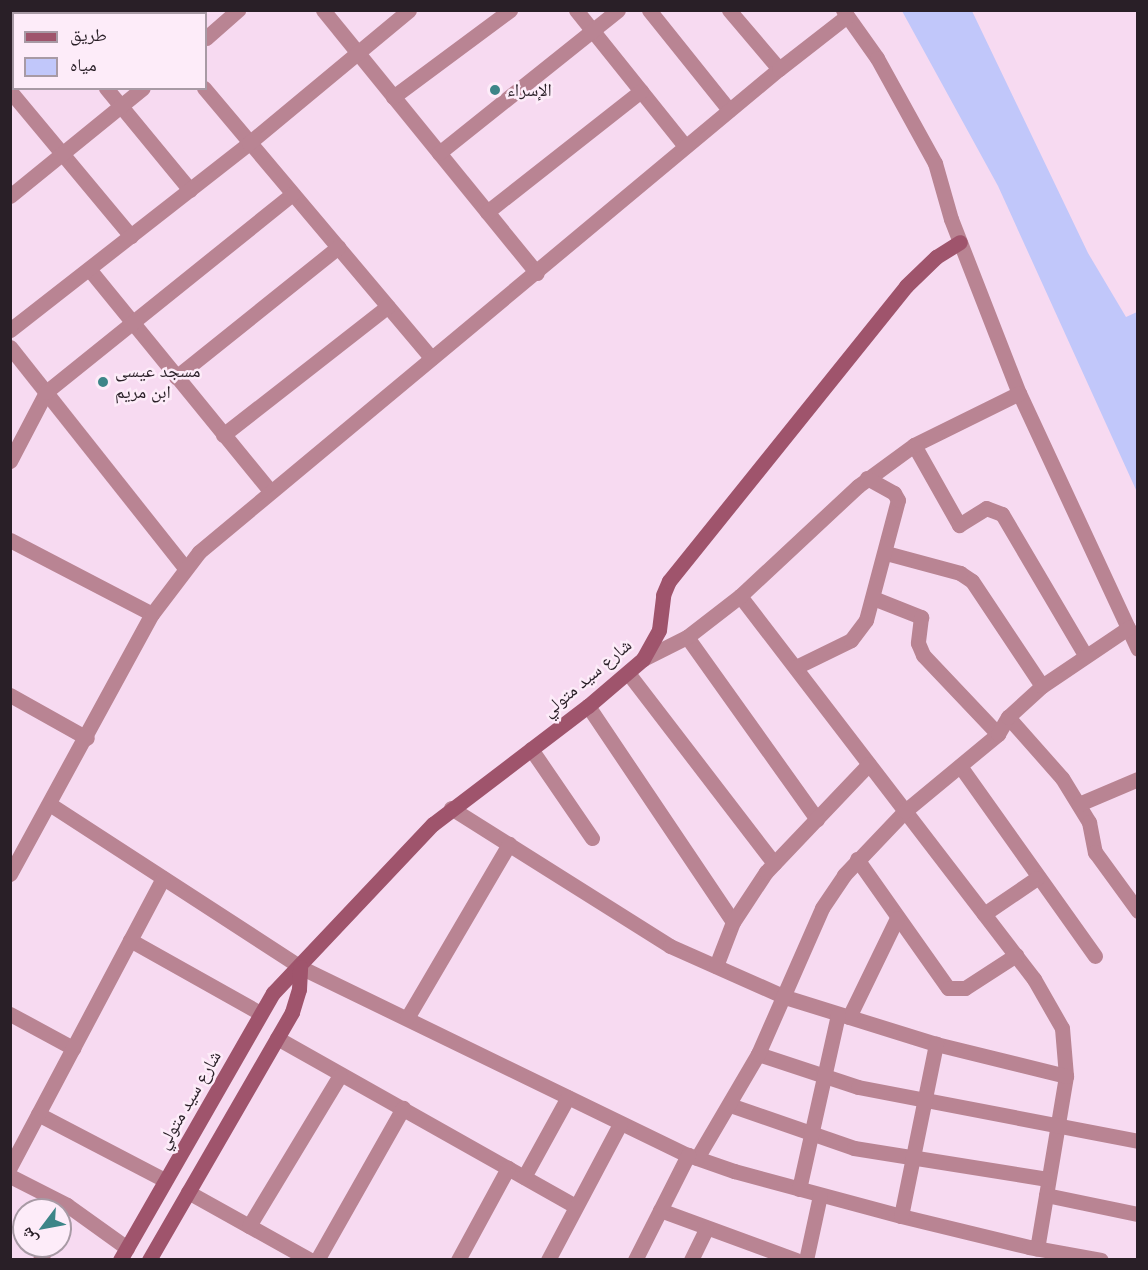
<!DOCTYPE html>
<meta charset="utf-8">
<style>
body{margin:0}
#map{position:relative;width:1148px;height:1270px;overflow:hidden;background:#f7daf1;font-family:"PT Sans","Noto Naskh Arabic",sans-serif}
div>[style]{position:absolute}
.water>*{inset:0;background:#c1c7fa}
.street>*{height:15px;margin:-7.5px;padding:0 7.5px;transform-origin:7.5px;border-radius:7.5px;background:#b98493}
.secondary>*{height:15px;margin:-7.5px;padding:0 7.5px;transform-origin:7.5px;border-radius:7.5px;background:#9f546c}
.dots>*{width:16px;height:16px;translate:-50% -50%;box-sizing:border-box;border:3px solid #fdecf9;border-radius:50%}
span{translate:-50% -50%;white-space:nowrap;text-align:center;line-height:1.15;-webkit-text-stroke:5px #fdecf9;paint-order:stroke}
.poi-label{font-size:18px;color:#291f27}
.left{translate:0 -50%;text-align:left}
.street-label{font-size:18px;color:#291f27}
.frame{position:absolute;inset:0;border:12px solid #291f27;pointer-events:none}
.legend{position:absolute;left:12px;top:12px;width:195px;height:78px;box-sizing:border-box;background:#fdecf9;border:2px solid #a89aa5;margin:0;padding:8px 10px;list-style:none;font-size:18px;color:#291f27}
.legend li{display:flex;align-items:center;gap:12px;height:30px}
.legend b{width:30px;border:2px solid #a89aa5}
.north{position:absolute;left:12px;top:1198px;width:60px;height:60px;box-sizing:border-box;background:#fdecf9;border:2px solid #a89aa5;border-radius:50%;rotate:238deg;font-size:16px;font-weight:700;line-height:24px;text-align:center;color:#291f27}
.north::after{content:'';display:block;margin:auto;width:21px;height:27px;background:#3d8588;clip-path:polygon(50% 0,100% 100%,50% 72%,0 100%)}
</style>
<div id="map">
<div class="water">
<div style="clip-path:polygon(902px 11px,972px 11px,1088px 253px,1126px 317px,1137px 312px,1137px 492px,998px 186px)"></div>
</div>
<div class="street">
<div style="left:42px;top:10px;width:4px;rotate:63deg"></div>
<div style="left:140px;top:10px;width:5px;rotate:53deg"></div>
<div style="left:323px;top:10px;width:339px;rotate:50.9deg"></div>
<div style="left:576px;top:10px;width:174px;rotate:51.3deg"></div>
<div style="left:649px;top:10px;width:128px;rotate:51.3deg"></div>
<div style="left:729px;top:10px;width:77px;rotate:49.7deg"></div>
<div style="left:843px;top:10px;width:59px;rotate:54.7deg"></div>
<div style="left:877px;top:58px;width:120px;rotate:61.1deg"></div>
<div style="left:935px;top:163px;width:58px;rotate:74.1deg"></div>
<div style="left:951px;top:219px;width:187px;rotate:68.7deg"></div>
<div style="left:1019px;top:393px;width:282px;rotate:65.1deg"></div>
<div style="left:66px;top:14px;width:6px;rotate:-45deg"></div>
<div style="left:206px;top:38px;width:43px;rotate:-41.2deg"></div>
<div style="left:10px;top:57px;width:4px;rotate:-27deg"></div>
<div style="left:106px;top:88px;width:132px;rotate:50.5deg"></div>
<div style="left:204px;top:88px;width:353px;rotate:49.9deg"></div>
<div style="left:10px;top:91px;width:189px;rotate:50.2deg"></div>
<div style="left:393px;top:97px;width:146px;rotate:-36.6deg"></div>
<div style="left:439px;top:153px;width:229px;rotate:-38.6deg"></div>
<div style="left:10px;top:196px;width:171px;rotate:-39.1deg"></div>
<div style="left:487px;top:212px;width:196px;rotate:-38.2deg"></div>
<div style="left:89px;top:269px;width:285px;rotate:50.8deg"></div>
<div style="left:10px;top:330px;width:303px;rotate:-38deg"></div>
<div style="left:249px;top:143px;width:208px;rotate:-39.7deg"></div>
<div style="left:10px;top:347px;width:282px;rotate:51.6deg"></div>
<div style="left:176px;top:377px;width:208px;rotate:-38.7deg"></div>
<div style="left:223px;top:435px;width:209px;rotate:-38deg"></div>
<div style="left:914px;top:445px;width:92px;rotate:60.6deg"></div>
<div style="left:959px;top:525px;width:32px;rotate:-32deg"></div>
<div style="left:986px;top:508px;width:17px;rotate:21deg"></div>
<div style="left:1002px;top:514px;width:164px;rotate:59.5deg"></div>
<div style="left:10px;top:461px;width:78px;rotate:-62.4deg"></div>
<div style="left:46px;top:392px;width:316px;rotate:-38.8deg"></div>
<div style="left:10px;top:540px;width:160px;rotate:27.5deg"></div>
<div style="left:886px;top:553px;width:77px;rotate:15.1deg"></div>
<div style="left:960px;top:573px;width:14px;rotate:34deg"></div>
<div style="left:972px;top:581px;width:126px;rotate:56.3deg"></div>
<div style="left:740px;top:596px;width:483px;rotate:52.5deg"></div>
<div style="left:1034px;top:979px;width:56px;rotate:60.3deg"></div>
<div style="left:1062px;top:1028px;width:48px;rotate:85.2deg"></div>
<div style="left:1066px;top:1076px;width:175px;rotate:99.5deg"></div>
<div style="left:873px;top:598px;width:52px;rotate:21.6deg"></div>
<div style="left:921px;top:617px;width:26px;rotate:97deg"></div>
<div style="left:918px;top:643px;width:13px;rotate:67deg"></div>
<div style="left:923px;top:655px;width:109px;rotate:46.5deg"></div>
<div style="left:687px;top:637px;width:224px;rotate:54.5deg"></div>
<div style="left:643px;top:659px;width:49px;rotate:-26.6deg"></div>
<div style="left:687px;top:637px;width:67px;rotate:-37.7deg"></div>
<div style="left:740px;top:596px;width:161px;rotate:-43deg"></div>
<div style="left:858px;top:486px;width:69px;rotate:-36.2deg"></div>
<div style="left:914px;top:445px;width:117px;rotate:-26.3deg"></div>
<div style="left:796px;top:667px;width:61px;rotate:-26.1deg"></div>
<div style="left:851px;top:640px;width:25px;rotate:-53deg"></div>
<div style="left:866px;top:620px;width:124px;rotate:-75.1deg"></div>
<div style="left:898px;top:500px;width:8px;rotate:-120deg"></div>
<div style="left:894px;top:493px;width:31px;rotate:-151deg"></div>
<div style="left:628px;top:673px;width:240px;rotate:52.5deg"></div>
<div style="left:10px;top:695px;width:88px;rotate:29.2deg"></div>
<div style="left:588px;top:706px;width:260px;rotate:56.1deg"></div>
<div style="left:1008px;top:717px;width:81px;rotate:48.5deg"></div>
<div style="left:1062px;top:778px;width:52px;rotate:58.5deg"></div>
<div style="left:1089px;top:822px;width:31px;rotate:79deg"></div>
<div style="left:1095px;top:852px;width:73px;rotate:53.9deg"></div>
<div style="left:531px;top:749px;width:108px;rotate:55.6deg"></div>
<div style="left:960px;top:766px;width:233px;rotate:54.6deg"></div>
<div style="left:1079px;top:804px;width:64px;rotate:-23deg"></div>
<div style="left:51px;top:805px;width:297px;rotate:33deg"></div>
<div style="left:300px;top:967px;width:431px;rotate:25.9deg"></div>
<div style="left:688px;top:1155px;width:49px;rotate:19.2deg"></div>
<div style="left:734px;top:1171px;width:173px;rotate:15.1deg"></div>
<div style="left:901px;top:1216px;width:132px;rotate:13.6deg"></div>
<div style="left:1029px;top:1247px;width:73px;rotate:10.2deg"></div>
<div style="left:451px;top:808px;width:259px;rotate:32.2deg"></div>
<div style="left:670px;top:946px;width:126px;rotate:23.9deg"></div>
<div style="left:785px;top:997px;width:158px;rotate:17.3deg"></div>
<div style="left:936px;top:1044px;width:134px;rotate:13.8deg"></div>
<div style="left:857px;top:859px;width:158px;rotate:54.8deg"></div>
<div style="left:948px;top:988px;width:17px"></div>
<div style="left:965px;top:988px;width:61px;rotate:-32.9deg"></div>
<div style="left:10px;top:874px;width:296px;rotate:-61.4deg"></div>
<div style="left:152px;top:614px;width:78px;rotate:-52.8deg"></div>
<div style="left:199px;top:552px;width:755px;rotate:-39.79deg"></div>
<div style="left:779px;top:69px;width:86px;rotate:-37.9deg"></div>
<div style="left:984px;top:914px;width:64px;rotate:-34.2deg"></div>
<div style="left:130px;top:940px;width:149px;rotate:29.3deg"></div>
<div style="left:716px;top:966px;width:47px;rotate:-68.9deg"></div>
<div style="left:733px;top:922px;width:60px;rotate:-56.6deg"></div>
<div style="left:766px;top:872px;width:149px;rotate:-46.4deg"></div>
<div style="left:10px;top:1014px;width:72px;rotate:28.4deg"></div>
<div style="left:849px;top:1017px;width:110px;rotate:-64.1deg"></div>
<div style="left:407px;top:1018px;width:202px;rotate:-59.6deg"></div>
<div style="left:277px;top:1038px;width:342px;rotate:29.4deg"></div>
<div style="left:758px;top:1054px;width:105px;rotate:18.3deg"></div>
<div style="left:858px;top:1087px;width:285px;rotate:10.9deg"></div>
<div style="left:730px;top:1105px;width:131px;rotate:19.1deg"></div>
<div style="left:854px;top:1148px;width:196px;rotate:9.1deg"></div>
<div style="left:38px;top:1114px;width:143px;rotate:27.5deg"></div>
<div style="left:697px;top:1158px;width:121px;rotate:-59.6deg"></div>
<div style="left:758px;top:1054px;width:159px;rotate:-66.3deg"></div>
<div style="left:822px;top:908px;width:40px;rotate:-56deg"></div>
<div style="left:844px;top:875px;width:88px;rotate:-46.4deg"></div>
<div style="left:905px;top:811px;width:121px;rotate:-39.6deg"></div>
<div style="left:998px;top:734px;width:20px;rotate:-60deg"></div>
<div style="left:1008px;top:717px;width:46px;rotate:-42.4deg"></div>
<div style="left:1042px;top:686px;width:104px;rotate:-34deg"></div>
<div style="left:10px;top:1167px;width:327px;rotate:-62.1deg"></div>
<div style="left:10px;top:1176px;width:64px;rotate:27deg"></div>
<div style="left:67px;top:1205px;width:74px;rotate:35.6deg"></div>
<div style="left:524px;top:1177px;width:91px;rotate:-61.2deg"></div>
<div style="left:799px;top:1189px;width:179px;rotate:-77.4deg"></div>
<div style="left:188px;top:1192px;width:140px;rotate:29.1deg"></div>
<div style="left:1046px;top:1195px;width:94px;rotate:11.7deg"></div>
<div style="left:660px;top:1210px;width:145px;rotate:20.2deg"></div>
<div style="left:901px;top:1216px;width:176px;rotate:-78.5deg"></div>
<div style="left:249px;top:1226px;width:176px;rotate:-58.9deg"></div>
<div style="left:40px;top:1260px;width:16px;rotate:-63deg"></div>
<div style="left:317px;top:1260px;width:175px;rotate:-60.5deg"></div>
<div style="left:458px;top:1260px;width:105px;rotate:-61.5deg"></div>
<div style="left:548px;top:1260px;width:154px;rotate:-62.1deg"></div>
<div style="left:635px;top:1260px;width:118px;rotate:-63.2deg"></div>
<div style="left:691px;top:1260px;width:34px;rotate:-64deg"></div>
<div style="left:806px;top:1260px;width:66px;rotate:-77.8deg"></div>
</div>
<div class="secondary">
<div style="left:120px;top:1260px;width:308px;rotate:-60.2deg"></div>
<div style="left:273px;top:993px;width:233px;rotate:-46.6deg"></div>
<div style="left:433px;top:824px;width:195px;rotate:-37.3deg"></div>
<div style="left:588px;top:706px;width:72px;rotate:-40.5deg"></div>
<div style="left:643px;top:659px;width:33px;rotate:-61deg"></div>
<div style="left:659px;top:630px;width:35px;rotate:-83deg"></div>
<div style="left:663px;top:595px;width:15px;rotate:-67deg"></div>
<div style="left:669px;top:581px;width:378px;rotate:-51.2deg"></div>
<div style="left:906px;top:286px;width:42px;rotate:-44deg"></div>
<div style="left:936px;top:257px;width:28px;rotate:-32deg"></div>
<div style="left:149px;top:1260px;width:286px;rotate:-60deg"></div>
<div style="left:292px;top:1012px;width:24px;rotate:-73deg"></div>
<div style="left:299px;top:989px;width:22px;rotate:-87deg"></div>
</div>
<div class="dots">
<div style="left:495px;top:90px;background:#3d8588"></div>
<div style="left:103px;top:382px;background:#3d8588"></div>
</div>
<div class="poi-label">
<span class="left" style="left:507px;top:90px">الإسراء</span>
<span class="left" style="left:115px;top:382px">مسجد عيسى<br>ابن مريم</span>
</div>
<div class="street-label">
<span style="left:587px;top:678px;rotate:-40deg">شارع سيد متولي</span>
<span style="left:189px;top:1100px;rotate:-60deg">شارع سيد متولي</span>
</div>
<div class="frame"></div>
<ul class="legend">
<li><b style="height:8px;background:#9f546c"></b>طريق</li>
<li><b style="height:16px;background:#c1c7fa"></b>مياه</li>
</ul>
<div class="north">ش</div>
</div>
